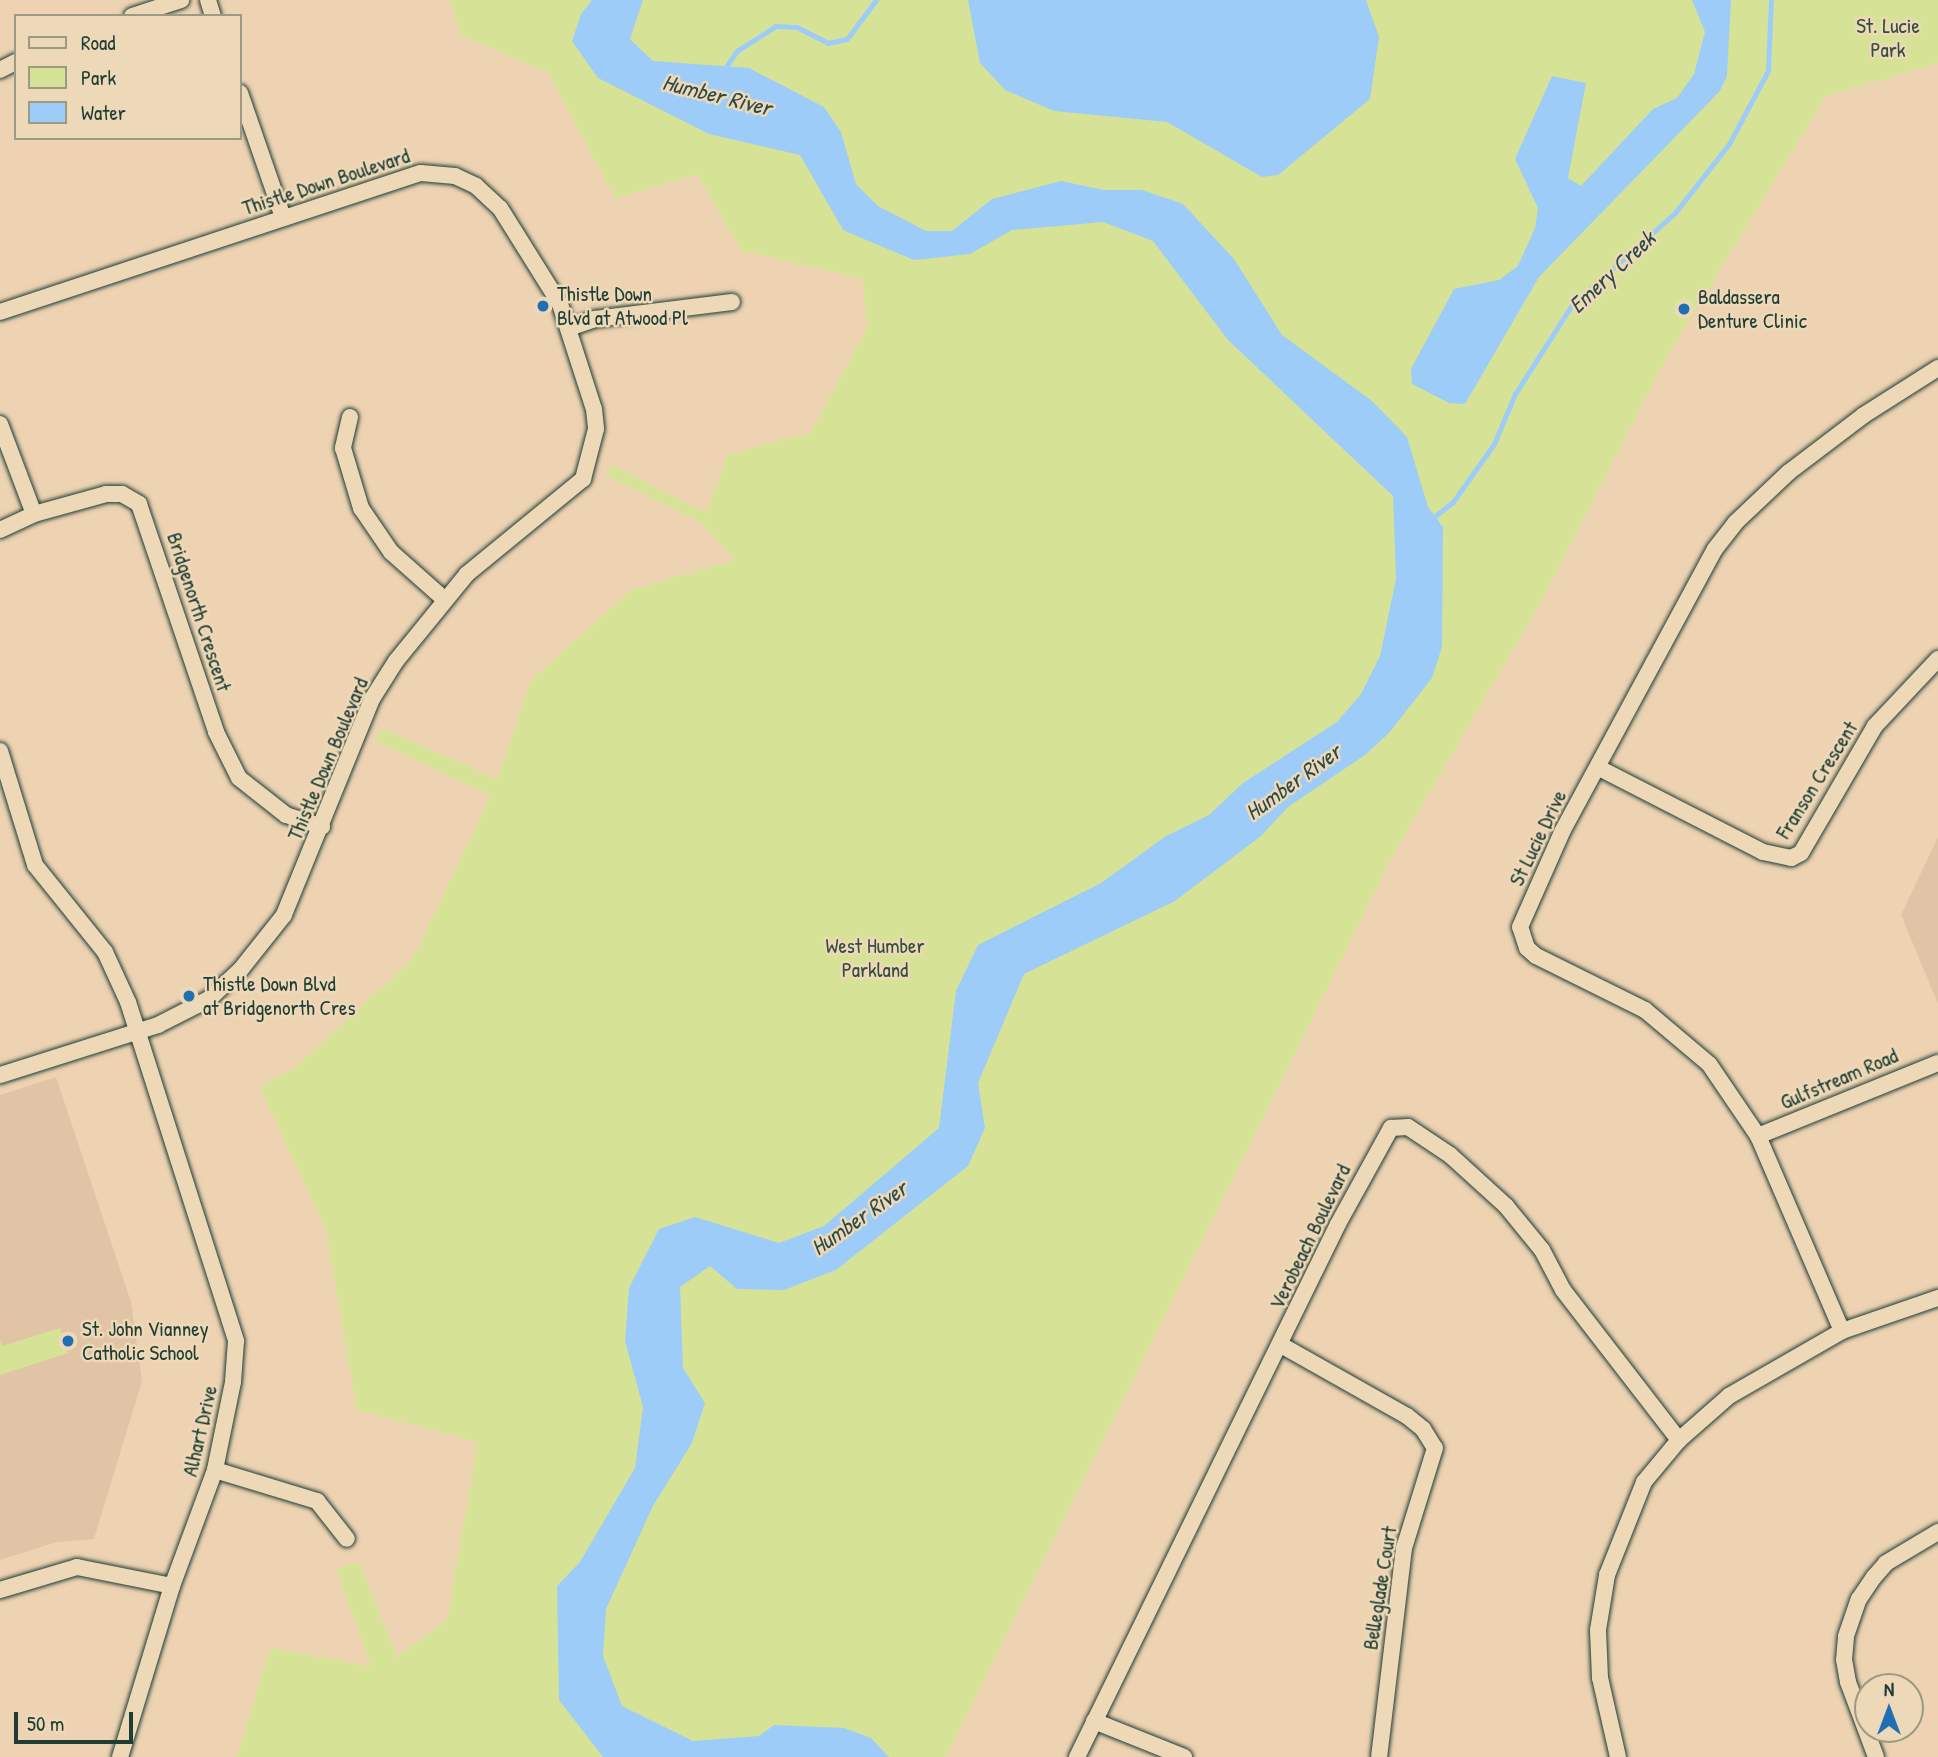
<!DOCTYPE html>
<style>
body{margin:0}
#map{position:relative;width:1938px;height:1757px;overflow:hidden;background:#eed3b3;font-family:"Patrick Hand",sans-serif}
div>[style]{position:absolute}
.built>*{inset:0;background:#e1c4a6}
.green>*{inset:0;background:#d6e396}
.water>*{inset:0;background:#9dccf9}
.stream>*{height:4.5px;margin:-2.25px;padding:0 2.25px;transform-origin:2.25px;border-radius:2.25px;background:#9dccf9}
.roads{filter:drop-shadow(0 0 2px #1f3d34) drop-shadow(0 0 2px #1f3d34)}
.minor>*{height:16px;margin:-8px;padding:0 8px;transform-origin:8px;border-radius:8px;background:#edd8b7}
.dots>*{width:19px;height:19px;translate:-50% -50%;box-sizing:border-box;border:4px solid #edd8b7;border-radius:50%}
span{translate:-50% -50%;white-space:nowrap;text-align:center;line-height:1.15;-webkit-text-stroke:5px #edd8b7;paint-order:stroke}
.park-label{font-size:21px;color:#314e3e}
.street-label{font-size:21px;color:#1f3d34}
.poi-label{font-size:21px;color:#1f3d34}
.left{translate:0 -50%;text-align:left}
.water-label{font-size:23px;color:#2c4b48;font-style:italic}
.legend{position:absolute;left:14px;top:14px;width:228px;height:126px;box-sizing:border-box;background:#edd8b7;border:2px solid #9b9a83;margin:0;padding:9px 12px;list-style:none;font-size:21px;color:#1f3d34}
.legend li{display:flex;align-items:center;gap:14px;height:35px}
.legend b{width:35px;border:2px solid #9b9a83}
.north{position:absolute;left:1854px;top:1673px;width:70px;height:70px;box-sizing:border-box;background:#edd8b7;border:2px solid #9b9a83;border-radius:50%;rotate:0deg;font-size:19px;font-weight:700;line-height:28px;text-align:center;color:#1f3d34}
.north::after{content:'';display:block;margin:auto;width:24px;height:32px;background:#1f6fb2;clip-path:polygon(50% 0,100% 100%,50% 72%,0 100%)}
.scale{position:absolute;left:14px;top:1712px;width:119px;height:32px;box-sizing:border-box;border:4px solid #1f3d34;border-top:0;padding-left:9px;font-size:21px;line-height:24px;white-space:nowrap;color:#1f3d34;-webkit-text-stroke:5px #edd8b7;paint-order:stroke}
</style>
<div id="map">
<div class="built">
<div style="clip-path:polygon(1938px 837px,1938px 1004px,1901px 915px)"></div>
<div style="clip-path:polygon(56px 1077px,131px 1302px,142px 1381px,94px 1539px,57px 1542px,0 1560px,0 1095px)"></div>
</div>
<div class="green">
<div style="clip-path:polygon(450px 0,1938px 0,1938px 63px,1826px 96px,1664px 362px,1540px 604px,1393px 855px,946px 1757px,237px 1757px,270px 1647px,372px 1667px,336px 1570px,359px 1561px,397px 1657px,447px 1620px,478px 1442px,357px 1410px,326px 1231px,260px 1087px,297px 1066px,413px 958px,491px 796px,375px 741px,382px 728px,497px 779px,531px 680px,631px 590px,735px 560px,700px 522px,606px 475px,613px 465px,706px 513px,727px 455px,811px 432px,867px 328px,863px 279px,741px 251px,698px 175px,615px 198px,548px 73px,461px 35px)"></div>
<div style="clip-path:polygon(60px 1328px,68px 1353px,0 1375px,0 1340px,2px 1346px)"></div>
</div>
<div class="water">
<div style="clip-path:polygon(592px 0,643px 0,630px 39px,653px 61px,749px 68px,824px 107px,841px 132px,856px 184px,878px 206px,926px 231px,952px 231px,992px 199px,1061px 181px,1104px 190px,1142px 190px,1183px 204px,1234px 259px,1282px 335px,1372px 401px,1407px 437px,1428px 507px,1443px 527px,1442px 647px,1432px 678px,1389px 733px,1365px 755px,1288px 807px,1261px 836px,1175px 901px,1024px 974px,978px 1083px,985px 1128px,968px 1166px,836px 1270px,784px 1290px,737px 1289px,710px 1266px,680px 1287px,683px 1368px,705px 1403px,692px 1443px,653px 1506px,606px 1609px,603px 1656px,622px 1706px,693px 1741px,759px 1736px,774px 1725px,844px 1728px,871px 1738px,889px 1757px,603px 1757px,559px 1700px,557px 1586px,580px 1562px,635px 1468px,643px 1407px,625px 1341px,629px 1288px,659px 1229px,695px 1217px,779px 1243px,824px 1226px,939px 1128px,956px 991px,978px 945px,1101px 883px,1166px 836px,1209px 815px,1243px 783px,1337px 722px,1361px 694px,1380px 656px,1396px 579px,1393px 496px,1228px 340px,1153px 241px,1103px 222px,1012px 230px,970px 254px,914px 260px,873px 243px,843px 230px,800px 155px,709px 134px,598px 78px,572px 41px,581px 14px)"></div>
<div style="clip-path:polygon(968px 0,1366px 0,1379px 37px,1370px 99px,1278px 175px,1262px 177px,1167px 122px,1054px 111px,1005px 90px,980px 63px)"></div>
<div style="clip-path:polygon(1692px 0,1731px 0,1727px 76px,1720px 91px,1539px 277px,1465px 404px,1449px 403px,1412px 384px,1411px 369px,1454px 289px,1499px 280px,1518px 266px,1535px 228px,1538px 208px,1515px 159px,1552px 76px,1586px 83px,1568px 178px,1581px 186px,1653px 109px,1677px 98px,1694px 74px,1705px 32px)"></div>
</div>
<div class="stream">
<div style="left:724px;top:70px;width:23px;rotate:-56deg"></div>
<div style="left:737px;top:51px;width:46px;rotate:-32.7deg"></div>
<div style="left:776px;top:26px;width:21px;rotate:3deg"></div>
<div style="left:797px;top:27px;width:35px;rotate:27deg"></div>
<div style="left:828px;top:43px;width:19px;rotate:-12deg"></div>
<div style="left:847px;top:39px;width:49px;rotate:-53.4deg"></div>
<div style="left:1430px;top:520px;width:29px;rotate:-38deg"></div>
<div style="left:1453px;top:502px;width:71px;rotate:-54.7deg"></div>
<div style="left:1494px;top:444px;width:54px;rotate:-67.2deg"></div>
<div style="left:1515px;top:394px;width:106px;rotate:-57.4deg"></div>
<div style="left:1572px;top:305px;width:138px;rotate:-41.8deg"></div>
<div style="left:1675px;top:213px;width:88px;rotate:-52deg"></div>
<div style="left:1729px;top:144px;width:83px;rotate:-61.9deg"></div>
<div style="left:1768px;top:71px;width:71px;rotate:-87.6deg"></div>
</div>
<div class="roads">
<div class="minor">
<div style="left:208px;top:0;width:17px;rotate:73deg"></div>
<div style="left:132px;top:16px;width:52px;rotate:-18.1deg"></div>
<div style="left:0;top:70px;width:18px;rotate:-27deg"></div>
<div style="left:240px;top:93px;width:131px;rotate:70.9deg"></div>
<div style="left:0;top:312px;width:443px;rotate:-18.3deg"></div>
<div style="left:421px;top:173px;width:34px;rotate:5deg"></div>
<div style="left:455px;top:176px;width:23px;rotate:25deg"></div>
<div style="left:476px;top:186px;width:33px;rotate:43deg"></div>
<div style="left:500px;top:208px;width:113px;rotate:58deg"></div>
<div style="left:560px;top:304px;width:110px;rotate:72.1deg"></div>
<div style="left:594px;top:409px;width:20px;rotate:84deg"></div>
<div style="left:596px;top:429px;width:52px;rotate:104.6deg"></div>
<div style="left:583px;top:479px;width:150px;rotate:140.7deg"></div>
<div style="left:467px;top:574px;width:112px;rotate:129.2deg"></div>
<div style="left:396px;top:661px;width:45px;rotate:122.3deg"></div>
<div style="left:372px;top:699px;width:233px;rotate:112.2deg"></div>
<div style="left:284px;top:915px;width:69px;rotate:128.5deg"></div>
<div style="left:241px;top:969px;width:44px;rotate:136.8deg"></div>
<div style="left:209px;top:999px;width:57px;rotate:153deg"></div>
<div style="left:158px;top:1025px;width:166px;rotate:162.4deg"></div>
<div style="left:569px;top:328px;width:28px;rotate:-19deg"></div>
<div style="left:595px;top:319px;width:138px;rotate:-7.1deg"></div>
<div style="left:350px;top:417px;width:32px;rotate:103deg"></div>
<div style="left:343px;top:448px;width:63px;rotate:73.3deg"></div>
<div style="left:361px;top:508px;width:53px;rotate:55.7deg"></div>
<div style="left:391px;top:552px;width:72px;rotate:41.6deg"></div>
<div style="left:0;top:424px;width:96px;rotate:69.3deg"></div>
<div style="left:0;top:530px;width:38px;rotate:-25deg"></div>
<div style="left:34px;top:514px;width:75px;rotate:-15.5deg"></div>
<div style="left:106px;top:494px;width:16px"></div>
<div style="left:122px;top:494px;width:20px;rotate:30deg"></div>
<div style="left:139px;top:504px;width:241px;rotate:71.3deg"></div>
<div style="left:216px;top:732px;width:51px;rotate:63.4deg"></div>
<div style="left:239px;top:778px;width:60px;rotate:38.2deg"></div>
<div style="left:286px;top:815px;width:38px;rotate:18deg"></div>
<div style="left:0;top:751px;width:119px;rotate:72.9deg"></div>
<div style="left:35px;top:865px;width:112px;rotate:51.2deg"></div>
<div style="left:105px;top:952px;width:55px;rotate:65.3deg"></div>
<div style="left:128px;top:1002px;width:356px;rotate:72.3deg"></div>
<div style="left:236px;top:1341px;width:41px;rotate:94.2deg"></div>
<div style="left:233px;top:1382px;width:90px;rotate:101.6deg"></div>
<div style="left:215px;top:1470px;width:124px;rotate:110.3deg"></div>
<div style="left:172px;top:1586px;width:179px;rotate:106.9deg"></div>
<div style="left:1599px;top:768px;width:184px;rotate:27.1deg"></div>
<div style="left:1763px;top:852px;width:29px;rotate:12deg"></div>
<div style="left:1791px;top:858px;width:11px;rotate:-27deg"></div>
<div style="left:1801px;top:853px;width:147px;rotate:-59.8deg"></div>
<div style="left:1875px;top:726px;width:92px;rotate:-46.8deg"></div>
<div style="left:1758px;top:1136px;width:194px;rotate:-22.1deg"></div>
<div style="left:1842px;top:1331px;width:212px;rotate:-113.3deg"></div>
<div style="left:1758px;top:1136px;width:87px;rotate:-124.2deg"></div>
<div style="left:1709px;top:1064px;width:84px;rotate:-139.8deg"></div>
<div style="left:1645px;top:1010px;width:122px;rotate:-153.6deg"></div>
<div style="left:1536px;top:956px;width:12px;rotate:-138deg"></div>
<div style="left:1527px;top:948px;width:22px;rotate:-108deg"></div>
<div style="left:1520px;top:927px;width:106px;rotate:-66.1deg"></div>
<div style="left:1563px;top:830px;width:319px;rotate:-61.6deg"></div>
<div style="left:1715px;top:549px;width:33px;rotate:-52deg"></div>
<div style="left:1735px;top:523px;width:74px;rotate:-43.4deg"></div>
<div style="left:1789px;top:472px;width:94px;rotate:-37.2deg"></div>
<div style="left:1864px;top:415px;width:88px;rotate:-32.4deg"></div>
<div style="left:1281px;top:1345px;width:145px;rotate:29.4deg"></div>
<div style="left:1407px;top:1416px;width:21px;rotate:39deg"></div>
<div style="left:1423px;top:1429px;width:22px;rotate:58deg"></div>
<div style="left:1435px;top:1448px;width:105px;rotate:107.2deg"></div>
<div style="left:1404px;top:1548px;width:210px;rotate:96.8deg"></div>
<div style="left:215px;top:1470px;width:107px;rotate:16.9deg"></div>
<div style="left:317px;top:1501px;width:48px;rotate:51.7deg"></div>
<div style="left:0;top:1590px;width:80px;rotate:-16.6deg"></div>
<div style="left:77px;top:1567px;width:97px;rotate:11.3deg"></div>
<div style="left:1094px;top:1721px;width:97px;rotate:21.8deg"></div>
<div style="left:1077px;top:1757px;width:593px;rotate:-63.91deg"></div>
<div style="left:1338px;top:1224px;width:110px;rotate:-61.1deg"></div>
<div style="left:1391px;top:1128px;width:17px;rotate:-3deg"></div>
<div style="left:1408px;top:1127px;width:50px;rotate:33.7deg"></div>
<div style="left:1450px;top:1155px;width:76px;rotate:42.3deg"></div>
<div style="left:1506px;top:1206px;width:57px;rotate:50.7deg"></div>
<div style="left:1542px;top:1250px;width:45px;rotate:62.3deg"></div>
<div style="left:1563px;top:1290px;width:190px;rotate:52.3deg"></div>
<div style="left:1618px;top:1757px;width:81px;rotate:-102.8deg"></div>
<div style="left:1600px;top:1678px;width:48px;rotate:-92.4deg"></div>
<div style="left:1598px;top:1630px;width:56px;rotate:-80.7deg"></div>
<div style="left:1607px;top:1575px;width:100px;rotate:-68.3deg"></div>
<div style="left:1644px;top:1482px;width:55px;rotate:-50.2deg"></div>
<div style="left:1679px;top:1440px;width:67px;rotate:-41.3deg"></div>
<div style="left:1729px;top:1396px;width:130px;rotate:-29.9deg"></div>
<div style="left:1842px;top:1331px;width:102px;rotate:-19deg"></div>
<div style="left:1876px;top:1757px;width:80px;rotate:-110.5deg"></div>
<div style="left:1848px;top:1682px;width:22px;rotate:-100deg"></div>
<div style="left:1844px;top:1660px;width:24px;rotate:-85deg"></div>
<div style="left:1846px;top:1636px;width:39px;rotate:-71deg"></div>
<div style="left:1859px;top:1599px;width:27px;rotate:-56deg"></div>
<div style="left:1874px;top:1577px;width:18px;rotate:-49deg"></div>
<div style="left:1886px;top:1563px;width:61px;rotate:-30.8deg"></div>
</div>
</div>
<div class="dots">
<div style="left:543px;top:306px;background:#1f6fb2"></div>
<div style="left:1684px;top:309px;background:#1f6fb2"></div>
<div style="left:189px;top:996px;background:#1f6fb2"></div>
<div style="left:68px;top:1341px;background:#1f6fb2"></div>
</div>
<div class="park-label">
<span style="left:1888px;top:38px">St. Lucie<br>Park</span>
<span style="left:875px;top:958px">West Humber<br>Parkland</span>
</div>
<div class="street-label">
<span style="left:326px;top:182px;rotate:-18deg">Thistle Down Boulevard</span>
<span style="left:199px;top:612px;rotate:72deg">Bridgenorth Crescent</span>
<span style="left:328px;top:759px;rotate:-67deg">Thistle Down Boulevard</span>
<span style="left:1817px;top:780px;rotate:-58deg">Franson Crescent</span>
<span style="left:1538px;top:838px;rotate:-64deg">St Lucie Drive</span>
<span style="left:1839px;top:1079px;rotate:-23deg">Gulfstream Road</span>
<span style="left:1310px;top:1237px;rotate:-64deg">Verobeach Boulevard</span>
<span style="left:200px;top:1431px;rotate:-77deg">Alhart Drive</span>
<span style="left:1380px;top:1588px;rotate:-81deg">Belleglade Court</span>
</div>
<div class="poi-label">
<span class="left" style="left:557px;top:306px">Thistle Down<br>Blvd at Atwood Pl</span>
<span class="left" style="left:1698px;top:309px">Baldassera<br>Denture Clinic</span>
<span class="left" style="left:203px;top:996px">Thistle Down Blvd<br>at Bridgenorth Cres</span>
<span class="left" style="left:82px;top:1341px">St. John Vianney<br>Catholic School</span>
</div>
<div class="water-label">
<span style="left:717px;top:95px;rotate:14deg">Humber River</span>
<span style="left:1612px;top:272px;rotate:-43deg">Emery Creek</span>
<span style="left:1293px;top:782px;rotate:-36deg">Humber River</span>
<span style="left:859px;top:1218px;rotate:-35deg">Humber River</span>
</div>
<ul class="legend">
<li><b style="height:9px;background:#edd8b7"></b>Road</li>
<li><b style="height:19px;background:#d6e396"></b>Park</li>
<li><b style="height:19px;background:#9dccf9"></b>Water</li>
</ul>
<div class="north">N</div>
<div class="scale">50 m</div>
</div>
